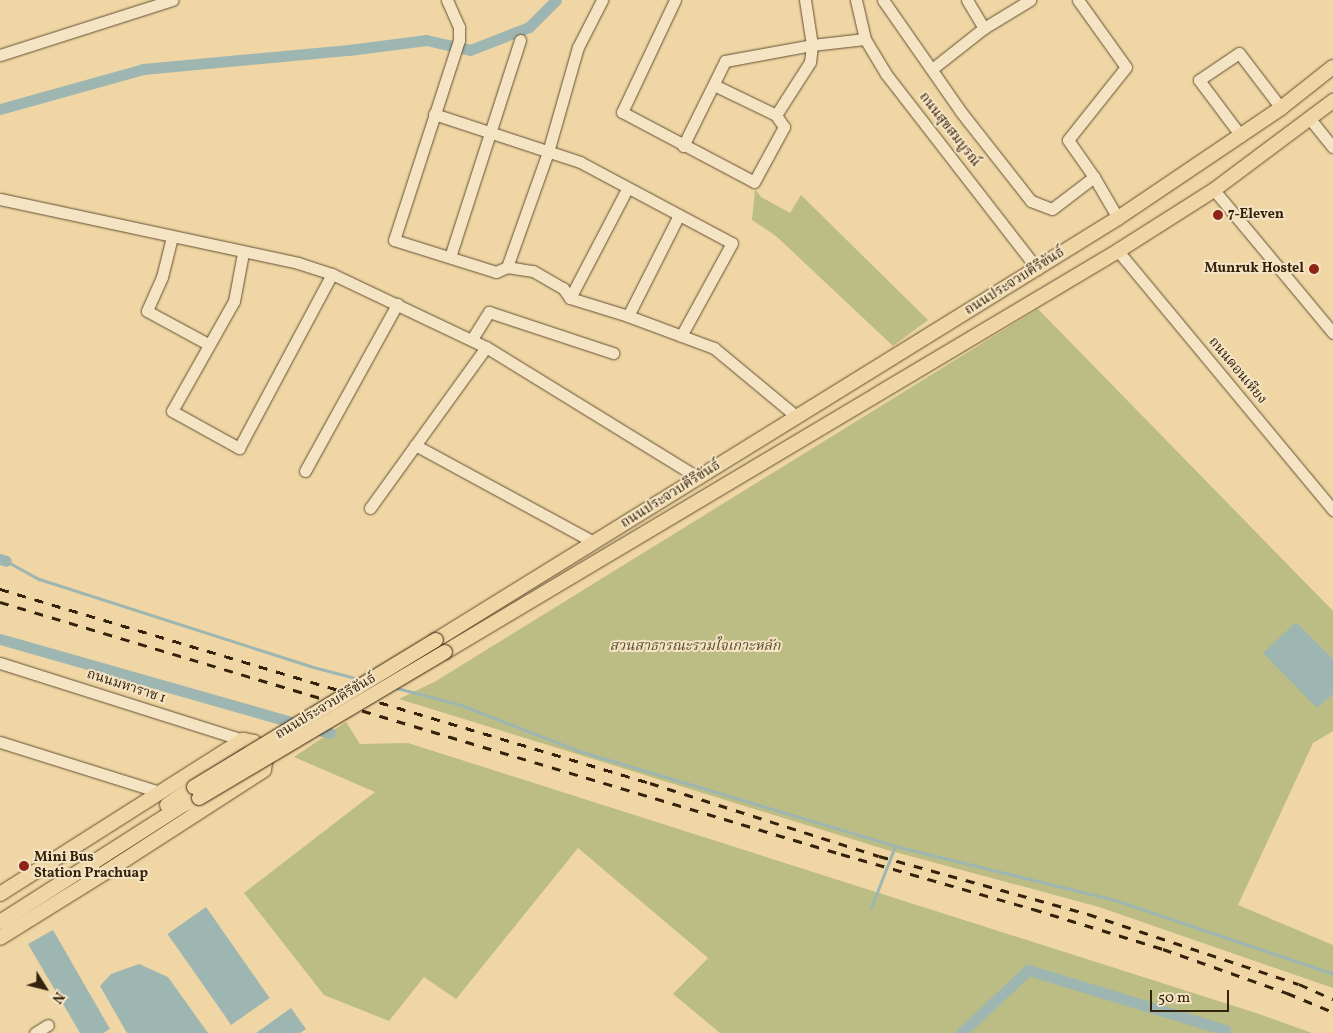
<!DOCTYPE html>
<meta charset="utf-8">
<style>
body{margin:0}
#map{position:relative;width:1333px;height:1033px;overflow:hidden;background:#efd6a4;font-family:Vollkorn,"Noto Serif Thai",serif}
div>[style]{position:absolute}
.green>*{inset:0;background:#bbbd84}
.water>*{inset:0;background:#9eb6b1;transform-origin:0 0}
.stream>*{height:3px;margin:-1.5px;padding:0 1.5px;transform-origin:1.5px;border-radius:1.5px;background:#9eb6b1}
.canal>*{height:11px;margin:-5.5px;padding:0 5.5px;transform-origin:5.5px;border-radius:5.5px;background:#9eb6b1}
.roads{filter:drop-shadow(0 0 1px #634f33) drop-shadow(0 0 1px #634f33)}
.minor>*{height:11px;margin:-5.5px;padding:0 5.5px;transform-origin:5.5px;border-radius:5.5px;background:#f5e4c4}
.major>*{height:14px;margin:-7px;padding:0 7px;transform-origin:7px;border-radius:7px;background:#efd6a4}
.rail>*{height:3px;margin-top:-1.5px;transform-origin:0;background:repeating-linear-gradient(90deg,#34220d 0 9px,transparent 0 18px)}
.bridges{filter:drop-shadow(0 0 1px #34220d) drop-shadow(0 0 1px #34220d)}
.major-bridge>*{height:14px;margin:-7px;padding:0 7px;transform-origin:7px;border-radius:7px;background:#efd6a4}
.dots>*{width:14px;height:14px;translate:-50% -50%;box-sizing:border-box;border:2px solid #f5e4c4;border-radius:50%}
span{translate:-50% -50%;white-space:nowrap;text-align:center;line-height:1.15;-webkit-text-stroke:4px #f5e4c4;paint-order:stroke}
.street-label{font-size:14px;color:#34220d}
.poi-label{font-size:14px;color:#34220d;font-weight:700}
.left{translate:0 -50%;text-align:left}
.right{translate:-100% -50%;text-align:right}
.park-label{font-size:14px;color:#56492b;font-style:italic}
.north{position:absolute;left:20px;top:963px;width:50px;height:50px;-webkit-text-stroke:4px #f5e4c4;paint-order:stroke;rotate:126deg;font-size:14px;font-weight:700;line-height:20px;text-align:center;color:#34220d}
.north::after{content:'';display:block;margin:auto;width:18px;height:22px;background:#34220d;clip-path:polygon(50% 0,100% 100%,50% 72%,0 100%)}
.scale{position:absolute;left:1150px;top:990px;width:79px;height:22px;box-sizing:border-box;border:2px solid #34220d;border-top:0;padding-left:6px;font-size:15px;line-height:18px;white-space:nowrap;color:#34220d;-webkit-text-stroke:4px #f5e4c4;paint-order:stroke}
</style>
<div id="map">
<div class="green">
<div style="clip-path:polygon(755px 189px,761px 197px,790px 213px,801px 195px,928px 320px,893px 346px,776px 236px,752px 220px)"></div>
<div style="clip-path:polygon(1038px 309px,1333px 611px,1333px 731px,1313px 743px,1238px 905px,1333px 945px,1333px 988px,1099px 907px,884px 849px,399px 699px,436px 681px)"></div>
<div style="clip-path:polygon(346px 722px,360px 744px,408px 743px,1256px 1013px,1312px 1033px,720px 1033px,673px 994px,708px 958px,578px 848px,456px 999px,424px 977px,389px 1021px,324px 995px,244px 893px,375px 792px,294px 757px)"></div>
</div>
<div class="water">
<div style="clip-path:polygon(1296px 622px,1333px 659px,1333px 694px,1317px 708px,1263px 653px)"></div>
<div style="left:206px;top:907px;width:111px;height:47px;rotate:55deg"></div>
<div style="clip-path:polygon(53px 930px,110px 1029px,103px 1033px,80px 1033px,28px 944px)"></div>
<div style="clip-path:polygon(139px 964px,168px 977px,208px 1033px,127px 1033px,100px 986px,111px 974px)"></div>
<div style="clip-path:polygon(291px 1008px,306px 1029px,300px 1033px,256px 1033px)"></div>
</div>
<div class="stream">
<div style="left:6px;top:561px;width:38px;rotate:29deg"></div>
<div style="left:39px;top:579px;width:288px;rotate:17.8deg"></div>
<div style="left:313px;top:667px;width:52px;rotate:14.6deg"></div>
<div style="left:393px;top:687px;width:70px;rotate:14.8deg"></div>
<div style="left:461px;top:705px;width:127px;rotate:21.3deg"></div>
<div style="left:579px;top:751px;width:330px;rotate:16.7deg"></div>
<div style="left:895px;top:846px;width:66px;rotate:111.2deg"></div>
<div style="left:895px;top:846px;width:227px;rotate:13.8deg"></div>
<div style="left:1115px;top:900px;width:230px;rotate:18.7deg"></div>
</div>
<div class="canal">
<div style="left:0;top:109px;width:148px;rotate:-15.6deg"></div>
<div style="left:143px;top:69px;width:207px;rotate:-5.3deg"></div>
<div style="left:349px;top:50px;width:78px;rotate:-7.4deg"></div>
<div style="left:426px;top:40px;width:45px;rotate:12.8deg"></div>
<div style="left:470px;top:50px;width:63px;rotate:-21.3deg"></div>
<div style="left:529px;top:27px;width:38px;rotate:-45deg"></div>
<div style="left:0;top:559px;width:6px;rotate:18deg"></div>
<div style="left:0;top:639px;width:343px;rotate:15.9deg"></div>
<div style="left:961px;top:1033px;width:92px;rotate:-43.2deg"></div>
<div style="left:1028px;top:970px;width:206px;rotate:16.9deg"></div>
<div style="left:1225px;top:1030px;width:3px;rotate:108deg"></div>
</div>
<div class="roads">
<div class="minor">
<div style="left:447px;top:0;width:30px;rotate:66deg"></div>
<div style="left:459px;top:27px;width:13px;rotate:90deg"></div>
<div style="left:459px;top:40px;width:210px;rotate:108deg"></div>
<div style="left:394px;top:240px;width:107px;rotate:17.4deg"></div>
<div style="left:496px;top:272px;width:12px;rotate:-24deg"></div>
<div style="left:507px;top:267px;width:26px;rotate:9deg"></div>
<div style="left:533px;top:271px;width:34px;rotate:30deg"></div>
<div style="left:563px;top:288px;width:12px;rotate:55deg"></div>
<div style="left:675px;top:0;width:124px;rotate:115.3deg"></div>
<div style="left:622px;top:112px;width:149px;rotate:27.9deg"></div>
<div style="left:754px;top:182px;width:63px;rotate:-61.4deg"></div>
<div style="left:784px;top:127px;width:14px;rotate:-124deg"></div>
<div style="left:776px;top:115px;width:63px;rotate:-57.3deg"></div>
<div style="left:810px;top:62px;width:17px;rotate:-83deg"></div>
<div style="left:812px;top:45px;width:46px;rotate:-98.8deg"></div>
<div style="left:856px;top:0;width:40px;rotate:77deg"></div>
<div style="left:865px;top:39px;width:41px;rotate:59deg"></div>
<div style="left:886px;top:74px;width:247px;rotate:52.2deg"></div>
<div style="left:883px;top:0;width:136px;rotate:55.1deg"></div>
<div style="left:961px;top:112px;width:113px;rotate:51.8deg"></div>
<div style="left:1031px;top:201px;width:22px;rotate:21deg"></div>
<div style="left:1052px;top:209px;width:53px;rotate:-37.3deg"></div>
<div style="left:967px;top:0;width:33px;rotate:59deg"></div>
<div style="left:1078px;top:0;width:82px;rotate:54.4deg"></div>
<div style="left:1126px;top:67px;width:93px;rotate:128.5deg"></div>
<div style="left:1068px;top:140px;width:45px;rotate:54.9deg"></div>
<div style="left:1094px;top:177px;width:48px;rotate:59.7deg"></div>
<div style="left:0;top:55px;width:181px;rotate:-17.7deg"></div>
<div style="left:932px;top:69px;width:66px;rotate:-38.3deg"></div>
<div style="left:984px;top:28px;width:54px;rotate:-31.3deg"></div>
<div style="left:714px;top:85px;width:69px;rotate:25.8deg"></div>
<div style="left:434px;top:114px;width:154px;rotate:18.2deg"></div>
<div style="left:580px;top:162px;width:172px;rotate:28.1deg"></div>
<div style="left:732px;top:243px;width:106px;rotate:118.7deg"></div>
<div style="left:1310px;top:119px;width:36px;rotate:51deg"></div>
<div style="left:1241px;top:136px;width:70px;rotate:-126.9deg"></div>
<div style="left:1199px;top:80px;width:48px;rotate:-34deg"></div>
<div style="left:1239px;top:53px;width:69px;rotate:52.6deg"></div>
<div style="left:683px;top:146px;width:95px;rotate:-63.7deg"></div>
<div style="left:725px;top:61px;width:88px;rotate:-10.4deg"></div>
<div style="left:812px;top:45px;width:53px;rotate:-6.5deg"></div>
<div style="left:627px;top:189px;width:123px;rotate:117.6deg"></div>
<div style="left:570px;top:298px;width:61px;rotate:17.2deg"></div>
<div style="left:628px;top:316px;width:92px;rotate:20.4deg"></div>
<div style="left:714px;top:348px;width:108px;rotate:39.7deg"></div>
<div style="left:1214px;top:190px;width:186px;rotate:50.2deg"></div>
<div style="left:0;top:199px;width:305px;rotate:12.1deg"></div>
<div style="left:298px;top:263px;width:36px;rotate:18deg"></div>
<div style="left:332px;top:274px;width:170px;rotate:25.4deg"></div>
<div style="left:486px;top:347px;width:250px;rotate:31.6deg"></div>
<div style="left:172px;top:237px;width:41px;rotate:104deg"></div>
<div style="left:162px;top:277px;width:37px;rotate:114deg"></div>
<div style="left:147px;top:311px;width:69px;rotate:28.4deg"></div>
<div style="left:1118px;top:251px;width:337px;rotate:50.3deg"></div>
<div style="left:243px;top:253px;width:49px;rotate:100.6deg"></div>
<div style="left:234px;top:301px;width:126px;rotate:119.4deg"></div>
<div style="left:172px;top:411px;width:77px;rotate:28.9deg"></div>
<div style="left:239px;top:448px;width:197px;rotate:-61.9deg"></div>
<div style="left:450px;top:257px;width:228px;rotate:-72.1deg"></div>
<div style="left:507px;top:267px;width:122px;rotate:-70.4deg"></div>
<div style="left:548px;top:152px;width:109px;rotate:-74.1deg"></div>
<div style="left:578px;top:47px;width:53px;rotate:-62.9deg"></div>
<div style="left:628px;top:316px;width:113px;rotate:-63.2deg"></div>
<div style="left:472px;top:339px;width:32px;rotate:-58deg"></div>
<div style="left:489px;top:312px;width:131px;rotate:18.3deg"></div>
<div style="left:415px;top:445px;width:204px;rotate:28.5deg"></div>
<div style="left:305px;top:471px;width:191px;rotate:-61.1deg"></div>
<div style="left:370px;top:508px;width:198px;rotate:-54.2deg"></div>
<div style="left:0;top:663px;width:255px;rotate:17.6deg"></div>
<div style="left:0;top:742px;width:168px;rotate:17.4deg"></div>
<div style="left:35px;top:1033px;width:15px;rotate:-32deg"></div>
</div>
<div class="major">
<div style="left:436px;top:640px;width:802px;rotate:-31.75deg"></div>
<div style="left:1118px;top:218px;width:197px;rotate:-34deg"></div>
<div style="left:1281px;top:108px;width:66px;rotate:-38.3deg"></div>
<div style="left:445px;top:652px;width:783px;rotate:-30.79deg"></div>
<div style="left:1118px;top:251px;width:114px;rotate:-32.4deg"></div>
<div style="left:1214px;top:190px;width:149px;rotate:-36.8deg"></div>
<div style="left:167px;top:805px;width:32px;rotate:-34deg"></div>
<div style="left:0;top:894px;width:288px;rotate:-32.4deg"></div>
<div style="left:243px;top:740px;width:11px;rotate:10deg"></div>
<div style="left:254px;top:742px;width:19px;rotate:51deg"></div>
<div style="left:266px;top:757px;width:13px;rotate:99deg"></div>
<div style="left:264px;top:770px;width:179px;rotate:147.1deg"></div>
<div style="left:114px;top:867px;width:134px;rotate:148.1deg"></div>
<div style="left:0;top:922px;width:217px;rotate:-32.6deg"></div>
<div style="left:183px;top:805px;width:17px;rotate:-24deg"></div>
</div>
</div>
<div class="rail">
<div style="left:0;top:589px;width:678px;rotate:16.62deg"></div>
<div style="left:650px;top:783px;width:240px;rotate:17.7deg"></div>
<div style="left:879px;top:856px;width:217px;rotate:15.5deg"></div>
<div style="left:1088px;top:914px;width:222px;rotate:18.4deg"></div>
<div style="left:1299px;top:984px;width:37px;rotate:24deg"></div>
<div style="left:0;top:602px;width:878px;rotate:16.68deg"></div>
<div style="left:841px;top:854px;width:200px;rotate:16deg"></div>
<div style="left:1033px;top:909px;width:136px;rotate:17.1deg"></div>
<div style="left:1163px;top:949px;width:132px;rotate:19.5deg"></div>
<div style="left:1287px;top:993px;width:50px;rotate:22.4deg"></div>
</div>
<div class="bridges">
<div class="major-bridge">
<div style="left:194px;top:787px;width:283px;rotate:-31.3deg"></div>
<div style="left:199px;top:798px;width:286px;rotate:-30.7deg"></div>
</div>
</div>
<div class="dots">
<div style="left:1218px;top:215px;background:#8f2418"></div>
<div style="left:1314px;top:269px;background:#8f2418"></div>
<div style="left:24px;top:866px;background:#8f2418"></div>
</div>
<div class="street-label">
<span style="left:949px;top:130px;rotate:52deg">ถนนสุขสมบูรณ์</span>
<span style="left:1015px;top:282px;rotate:-32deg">ถนนประจวบคีรีขันธ์</span>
<span style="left:1237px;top:371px;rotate:50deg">ถนนดอนเหียง</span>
<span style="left:671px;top:495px;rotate:-32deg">ถนนประจวบคีรีขันธ์</span>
<span style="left:126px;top:687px;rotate:18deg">ถนนมหาราช 1</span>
<span style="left:326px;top:707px;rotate:-31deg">ถนนประจวบคีรีขันธ์</span>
</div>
<div class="poi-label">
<span class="left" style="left:1228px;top:215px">7-Eleven</span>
<span class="right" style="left:1304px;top:269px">Munruk Hostel</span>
<span class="left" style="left:34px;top:866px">Mini Bus<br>Station Prachuap</span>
</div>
<div class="park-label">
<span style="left:695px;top:647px">สวนสาธารณะรวมใจเกาะหลัก</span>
</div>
<div class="north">N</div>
<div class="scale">50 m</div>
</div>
